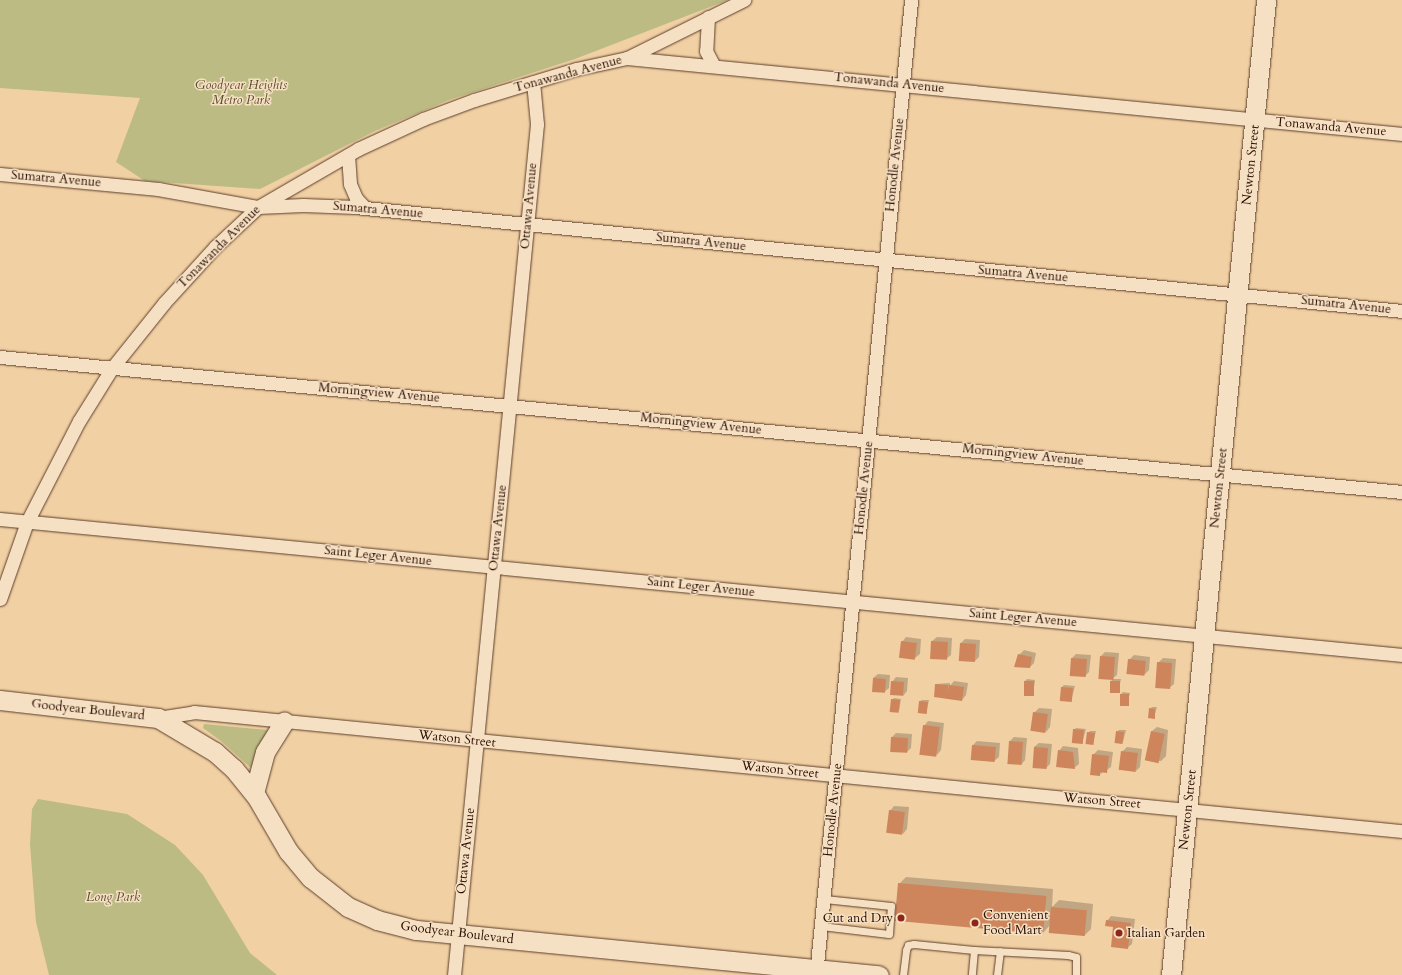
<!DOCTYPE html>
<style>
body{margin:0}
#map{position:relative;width:1402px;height:975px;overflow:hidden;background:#f1d0a3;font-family:Cardo,serif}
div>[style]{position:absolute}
.green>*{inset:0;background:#bcbb84}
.shadow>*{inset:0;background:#0003}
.building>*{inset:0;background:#ce855c;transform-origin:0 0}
.roads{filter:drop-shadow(0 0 1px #5c3e2b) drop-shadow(0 0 1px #5c3e2b)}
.lane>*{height:7px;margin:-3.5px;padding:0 3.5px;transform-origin:3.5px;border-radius:3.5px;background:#f6e0c3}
.street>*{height:13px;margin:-6.5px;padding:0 6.5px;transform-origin:6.5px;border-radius:6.5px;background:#f6e0c3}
.secondary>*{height:19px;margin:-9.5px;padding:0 9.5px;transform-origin:9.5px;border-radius:9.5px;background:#f6e0c3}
.dots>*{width:11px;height:11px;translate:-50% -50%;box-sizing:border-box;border:2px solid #f6e0c3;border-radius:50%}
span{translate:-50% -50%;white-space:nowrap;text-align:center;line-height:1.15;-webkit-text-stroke:3px #f6e0c3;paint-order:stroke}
.street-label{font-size:13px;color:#2a0e03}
.park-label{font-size:13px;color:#5d4b30;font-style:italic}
.poi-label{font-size:13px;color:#2a0e03}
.left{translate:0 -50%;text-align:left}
.right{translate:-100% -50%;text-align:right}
</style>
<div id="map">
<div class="green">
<div style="clip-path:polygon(0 0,728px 0,575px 59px,449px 100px,375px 131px,260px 189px,145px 181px,116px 162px,140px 98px,0 88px)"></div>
<div style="clip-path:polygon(204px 724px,268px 730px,251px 768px,221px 741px,203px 728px)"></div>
<div style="clip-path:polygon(38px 799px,127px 814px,175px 845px,203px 875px,250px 953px,277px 975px,49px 975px,36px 922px,30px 844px,32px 809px)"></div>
</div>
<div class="shadow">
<div style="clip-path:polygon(906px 637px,921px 639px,920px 654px,915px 658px,902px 642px)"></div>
<div style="clip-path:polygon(937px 637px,952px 638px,951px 655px,946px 659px,931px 658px,932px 641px)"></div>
<div style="clip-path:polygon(965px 639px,980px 640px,979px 657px,974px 662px,961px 643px)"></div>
<div style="clip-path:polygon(1024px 650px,1036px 653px,1034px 663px,1030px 667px,1019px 655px)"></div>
<div style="clip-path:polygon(1105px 652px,1119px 653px,1117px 675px,1112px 679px,1101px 656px)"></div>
<div style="clip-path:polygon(1076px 654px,1091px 655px,1089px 672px,1085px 676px,1072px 658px)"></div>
<div style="clip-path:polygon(1134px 655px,1150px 657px,1149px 670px,1144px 675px,1129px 660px)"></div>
<div style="clip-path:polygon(1163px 658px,1176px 659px,1174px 684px,1169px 688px,1158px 663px)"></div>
<div style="clip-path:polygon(878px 674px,890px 675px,889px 688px,884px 692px,873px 678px)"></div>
<div style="clip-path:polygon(896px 677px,908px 678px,907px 691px,903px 696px,892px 682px)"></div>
<div style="clip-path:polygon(1027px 679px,1035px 680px,1033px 695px,1025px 681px)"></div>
<div style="clip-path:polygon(1113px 679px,1121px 679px,1118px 693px,1111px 681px)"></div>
<div style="clip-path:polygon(954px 681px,968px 683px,966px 695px,962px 700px,949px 699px,936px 684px,950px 683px,950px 686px)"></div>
<div style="clip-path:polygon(1064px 685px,1075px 686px,1071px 701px,1062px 687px)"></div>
<div style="clip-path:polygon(1123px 692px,1130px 693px,1127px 705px,1121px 694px)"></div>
<div style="clip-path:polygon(894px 698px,901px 699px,899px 711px,892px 700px)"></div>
<div style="clip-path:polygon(922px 700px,929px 700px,926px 713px,920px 701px)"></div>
<div style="clip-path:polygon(1152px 707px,1157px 707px,1154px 718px,1150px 709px)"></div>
<div style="clip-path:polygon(1039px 708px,1052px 709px,1050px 727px,1046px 732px,1034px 713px)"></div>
<div style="clip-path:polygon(928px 721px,944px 723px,941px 750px,937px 755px,924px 726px)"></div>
<div style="clip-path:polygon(1157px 727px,1168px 730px,1166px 756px,1161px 761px,1149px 760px,1152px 731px)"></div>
<div style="clip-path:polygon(1076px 728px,1086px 729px,1082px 743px,1074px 730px)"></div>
<div style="clip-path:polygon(1119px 730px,1126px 730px,1123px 742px,1117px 732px)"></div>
<div style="clip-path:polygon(1090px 731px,1096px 731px,1093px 743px,1088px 733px)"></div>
<div style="clip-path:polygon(896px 733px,912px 734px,911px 748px,907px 752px,892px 737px)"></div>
<div style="clip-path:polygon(1014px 737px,1027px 738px,1025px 760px,1021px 765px,1010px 741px)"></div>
<div style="clip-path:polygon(977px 741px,1000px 743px,999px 757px,994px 761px,973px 745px)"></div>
<div style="clip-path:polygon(1039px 743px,1052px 744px,1050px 764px,1046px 768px,1034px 747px)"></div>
<div style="clip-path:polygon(1063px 746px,1078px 748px,1079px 764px,1074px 768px,1059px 751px)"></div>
<div style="clip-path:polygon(1127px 747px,1142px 749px,1140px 767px,1136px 771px,1122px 752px)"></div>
<div style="clip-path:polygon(1098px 750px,1113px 752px,1111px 767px,1099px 775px,1093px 755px)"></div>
<div style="clip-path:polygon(894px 806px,909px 807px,907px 829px,903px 834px,890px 811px)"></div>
<div style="clip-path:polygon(906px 877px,1053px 889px,1052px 907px,1059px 900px,1093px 904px,1091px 929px,1084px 936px,1050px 925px,1044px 932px,899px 884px)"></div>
<div style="clip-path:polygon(1111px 916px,1135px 919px,1132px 944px,1127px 948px,1114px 926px,1107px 921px)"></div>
</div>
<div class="building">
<div style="left:901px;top:641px;width:16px;height:17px;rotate:7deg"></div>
<div style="left:931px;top:641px;width:17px;height:18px;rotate:3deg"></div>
<div style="left:960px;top:643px;width:16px;height:18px;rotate:4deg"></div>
<div style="clip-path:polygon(1018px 654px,1032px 657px,1030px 668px,1014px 667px)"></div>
<div style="left:1100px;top:656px;width:15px;height:23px;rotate:4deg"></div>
<div style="left:1071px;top:658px;width:16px;height:18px;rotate:4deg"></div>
<div style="left:1128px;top:659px;width:18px;height:15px;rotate:6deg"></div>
<div style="left:1157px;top:662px;width:15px;height:26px;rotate:4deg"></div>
<div style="left:873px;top:678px;width:13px;height:14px;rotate:4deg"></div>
<div style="left:891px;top:681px;width:13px;height:14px;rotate:4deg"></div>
<div style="left:1024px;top:681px;width:10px;height:15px"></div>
<div style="left:1110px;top:681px;width:10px;height:12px"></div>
<div style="clip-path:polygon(935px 684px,948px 685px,948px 692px,949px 685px,964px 687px,962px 701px,934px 697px)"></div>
<div style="left:1061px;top:687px;width:12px;height:14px;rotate:5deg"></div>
<div style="left:1120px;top:694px;width:9px;height:12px"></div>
<div style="left:891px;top:699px;width:9px;height:13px;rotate:6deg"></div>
<div style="left:919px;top:701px;width:9px;height:12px;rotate:6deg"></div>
<div style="clip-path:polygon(1149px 708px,1155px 709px,1155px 719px,1148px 718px)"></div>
<div style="left:1033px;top:712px;width:15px;height:19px;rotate:8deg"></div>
<div style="left:923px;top:725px;width:17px;height:30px;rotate:7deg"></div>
<div style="left:1073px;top:729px;width:11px;height:14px;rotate:5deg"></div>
<div style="left:1116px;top:731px;width:8px;height:12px;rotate:7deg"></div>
<div style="left:1151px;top:731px;width:14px;height:30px;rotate:12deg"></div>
<div style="left:1087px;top:732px;width:8px;height:12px;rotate:7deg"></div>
<div style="left:891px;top:737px;width:17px;height:15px;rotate:3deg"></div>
<div style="left:1009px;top:741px;width:14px;height:23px;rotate:4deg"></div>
<div style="left:972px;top:745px;width:24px;height:15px;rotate:5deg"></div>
<div style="left:1034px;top:747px;width:14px;height:21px;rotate:4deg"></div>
<div style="clip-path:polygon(1058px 750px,1073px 752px,1075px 769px,1056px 767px)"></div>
<div style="left:1121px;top:751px;width:17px;height:19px;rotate:7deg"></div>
<div style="clip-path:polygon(1092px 754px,1109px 756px,1107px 773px,1100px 772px,1100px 776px,1090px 775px)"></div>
<div style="left:889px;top:810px;width:16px;height:23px;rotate:7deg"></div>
<div style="left:898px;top:883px;width:149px;height:38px;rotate:5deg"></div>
<div style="left:1051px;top:907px;width:36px;height:26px;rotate:5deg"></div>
<div style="clip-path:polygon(1106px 920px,1131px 923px,1128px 949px,1111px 947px,1113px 927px,1105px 926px)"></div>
</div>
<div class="roads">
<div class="lane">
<div style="left:821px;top:926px;width:68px;rotate:6.7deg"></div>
<div style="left:889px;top:934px;width:28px;rotate:-86deg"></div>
<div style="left:891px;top:906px;width:67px;rotate:-174deg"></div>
<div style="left:974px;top:950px;width:94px;rotate:3deg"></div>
<div style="left:1068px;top:955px;width:8px;rotate:14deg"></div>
<div style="left:1076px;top:957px;width:18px;rotate:90deg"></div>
<div style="left:903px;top:975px;width:25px;rotate:-83deg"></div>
<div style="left:906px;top:950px;width:5px;rotate:-68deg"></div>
<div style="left:908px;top:945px;width:6px;rotate:-9deg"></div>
<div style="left:914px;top:944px;width:60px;rotate:5.7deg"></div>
<div style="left:974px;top:950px;width:25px;rotate:95deg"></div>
<div style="left:997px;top:975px;width:24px;rotate:-83deg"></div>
</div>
<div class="street">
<div style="left:708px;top:17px;width:34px;rotate:93deg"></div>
<div style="left:706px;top:51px;width:17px;rotate:62deg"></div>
<div style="left:627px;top:58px;width:131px;rotate:-26.4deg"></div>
<div style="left:348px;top:155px;width:29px;rotate:86deg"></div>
<div style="left:350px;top:184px;width:15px;rotate:67deg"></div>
<div style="left:356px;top:198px;width:13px;rotate:48deg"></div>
<div style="left:0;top:174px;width:159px;rotate:5.4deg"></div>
<div style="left:158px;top:189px;width:102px;rotate:10.2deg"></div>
<div style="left:258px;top:207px;width:45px;rotate:-2.5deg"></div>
<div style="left:303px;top:205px;width:52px;rotate:2.2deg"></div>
<div style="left:355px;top:207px;width:1052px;rotate:5.67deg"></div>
<div style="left:0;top:357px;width:1408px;rotate:5.5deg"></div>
<div style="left:0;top:519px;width:1409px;rotate:5.54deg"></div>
<div style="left:0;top:599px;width:82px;rotate:-70.7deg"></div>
<div style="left:27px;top:522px;width:114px;rotate:-62.8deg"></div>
<div style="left:79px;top:421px;width:62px;rotate:-58.1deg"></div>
<div style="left:112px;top:368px;width:83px;rotate:-51.3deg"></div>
<div style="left:164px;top:303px;width:76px;rotate:-47.7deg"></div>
<div style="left:215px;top:247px;width:59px;rotate:-42.9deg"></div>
<div style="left:258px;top:207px;width:116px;rotate:-30.1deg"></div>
<div style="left:358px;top:149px;width:72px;rotate:-24.8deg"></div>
<div style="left:423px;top:119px;width:54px;rotate:-20.4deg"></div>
<div style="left:474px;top:100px;width:107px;rotate:-16.9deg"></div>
<div style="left:576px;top:69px;width:52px;rotate:-12.2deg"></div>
<div style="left:627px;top:58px;width:779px;rotate:5.6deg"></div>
<div style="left:158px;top:718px;width:36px;rotate:-9deg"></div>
<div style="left:194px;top:712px;width:1214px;rotate:5.63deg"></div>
<div style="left:454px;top:975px;width:855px;rotate:-84.43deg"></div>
<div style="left:537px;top:124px;width:42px;rotate:-95.4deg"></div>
<div style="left:816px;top:975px;width:980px;rotate:-84.43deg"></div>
</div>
<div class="secondary">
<div style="left:0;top:700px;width:159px;rotate:6.5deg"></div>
<div style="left:158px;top:718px;width:66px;rotate:30.8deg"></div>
<div style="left:215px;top:752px;width:25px;rotate:42deg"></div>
<div style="left:234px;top:769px;width:35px;rotate:51deg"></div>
<div style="left:256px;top:796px;width:64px;rotate:59.8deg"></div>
<div style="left:288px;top:851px;width:35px;rotate:50deg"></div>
<div style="left:311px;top:878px;width:47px;rotate:38.1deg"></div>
<div style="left:348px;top:907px;width:32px;rotate:24deg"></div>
<div style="left:377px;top:920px;width:40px;rotate:14.4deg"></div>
<div style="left:416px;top:930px;width:465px;rotate:5.6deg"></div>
<div style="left:254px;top:793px;width:42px;rotate:-75deg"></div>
<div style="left:265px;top:752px;width:36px;rotate:-58deg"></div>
<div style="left:1171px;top:975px;width:980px;rotate:-84.43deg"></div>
</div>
</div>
<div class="dots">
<div style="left:901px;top:918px;background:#8f2418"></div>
<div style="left:975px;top:923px;background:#8f2418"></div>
<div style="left:1119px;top:933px;background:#8f2418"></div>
</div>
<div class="street-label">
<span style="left:568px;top:74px;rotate:-15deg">Tonawanda Avenue</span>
<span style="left:889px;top:83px;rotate:6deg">Tonawanda Avenue</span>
<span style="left:1331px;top:127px;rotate:5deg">Tonawanda Avenue</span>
<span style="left:895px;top:165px;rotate:-84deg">Honodle Avenue</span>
<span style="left:1251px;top:165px;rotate:-84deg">Newton Street</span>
<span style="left:56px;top:179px;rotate:5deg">Sumatra Avenue</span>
<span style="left:529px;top:206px;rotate:-85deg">Ottawa Avenue</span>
<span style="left:378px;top:210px;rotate:5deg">Sumatra Avenue</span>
<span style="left:701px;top:242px;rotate:6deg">Sumatra Avenue</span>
<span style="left:219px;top:247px;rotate:-45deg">Tonawanda Avenue</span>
<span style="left:1023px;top:274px;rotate:5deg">Sumatra Avenue</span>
<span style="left:1346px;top:305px;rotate:6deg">Sumatra Avenue</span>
<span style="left:379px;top:393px;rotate:5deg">Morningview Avenue</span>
<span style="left:701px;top:424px;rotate:6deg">Morningview Avenue</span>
<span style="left:1023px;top:455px;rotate:6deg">Morningview Avenue</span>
<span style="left:864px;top:488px;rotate:-84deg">Honodle Avenue</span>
<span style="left:1219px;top:488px;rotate:-84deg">Newton Street</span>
<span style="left:498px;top:528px;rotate:-84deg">Ottawa Avenue</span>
<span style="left:378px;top:556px;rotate:6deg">Saint Leger Avenue</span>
<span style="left:701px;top:587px;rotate:6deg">Saint Leger Avenue</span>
<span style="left:1023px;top:618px;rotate:5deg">Saint Leger Avenue</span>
<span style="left:88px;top:710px;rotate:6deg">Goodyear Boulevard</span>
<span style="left:457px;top:739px;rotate:6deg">Watson Street</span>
<span style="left:780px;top:770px;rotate:6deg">Watson Street</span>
<span style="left:1102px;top:801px;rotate:5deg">Watson Street</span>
<span style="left:833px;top:810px;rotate:-84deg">Honodle Avenue</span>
<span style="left:1188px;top:810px;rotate:-84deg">Newton Street</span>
<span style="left:466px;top:851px;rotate:-84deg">Ottawa Avenue</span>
<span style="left:457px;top:933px;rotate:7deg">Goodyear Boulevard</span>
</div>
<div class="park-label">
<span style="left:241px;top:93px">Goodyear Heights<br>Metro Park</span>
<span style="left:113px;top:897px">Long Park</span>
</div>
<div class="poi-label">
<span class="left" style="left:983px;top:923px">Convenient<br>Food Mart</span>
<span class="right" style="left:893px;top:918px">Cut and Dry</span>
<span class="left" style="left:1127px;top:933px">Italian Garden</span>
</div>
</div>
